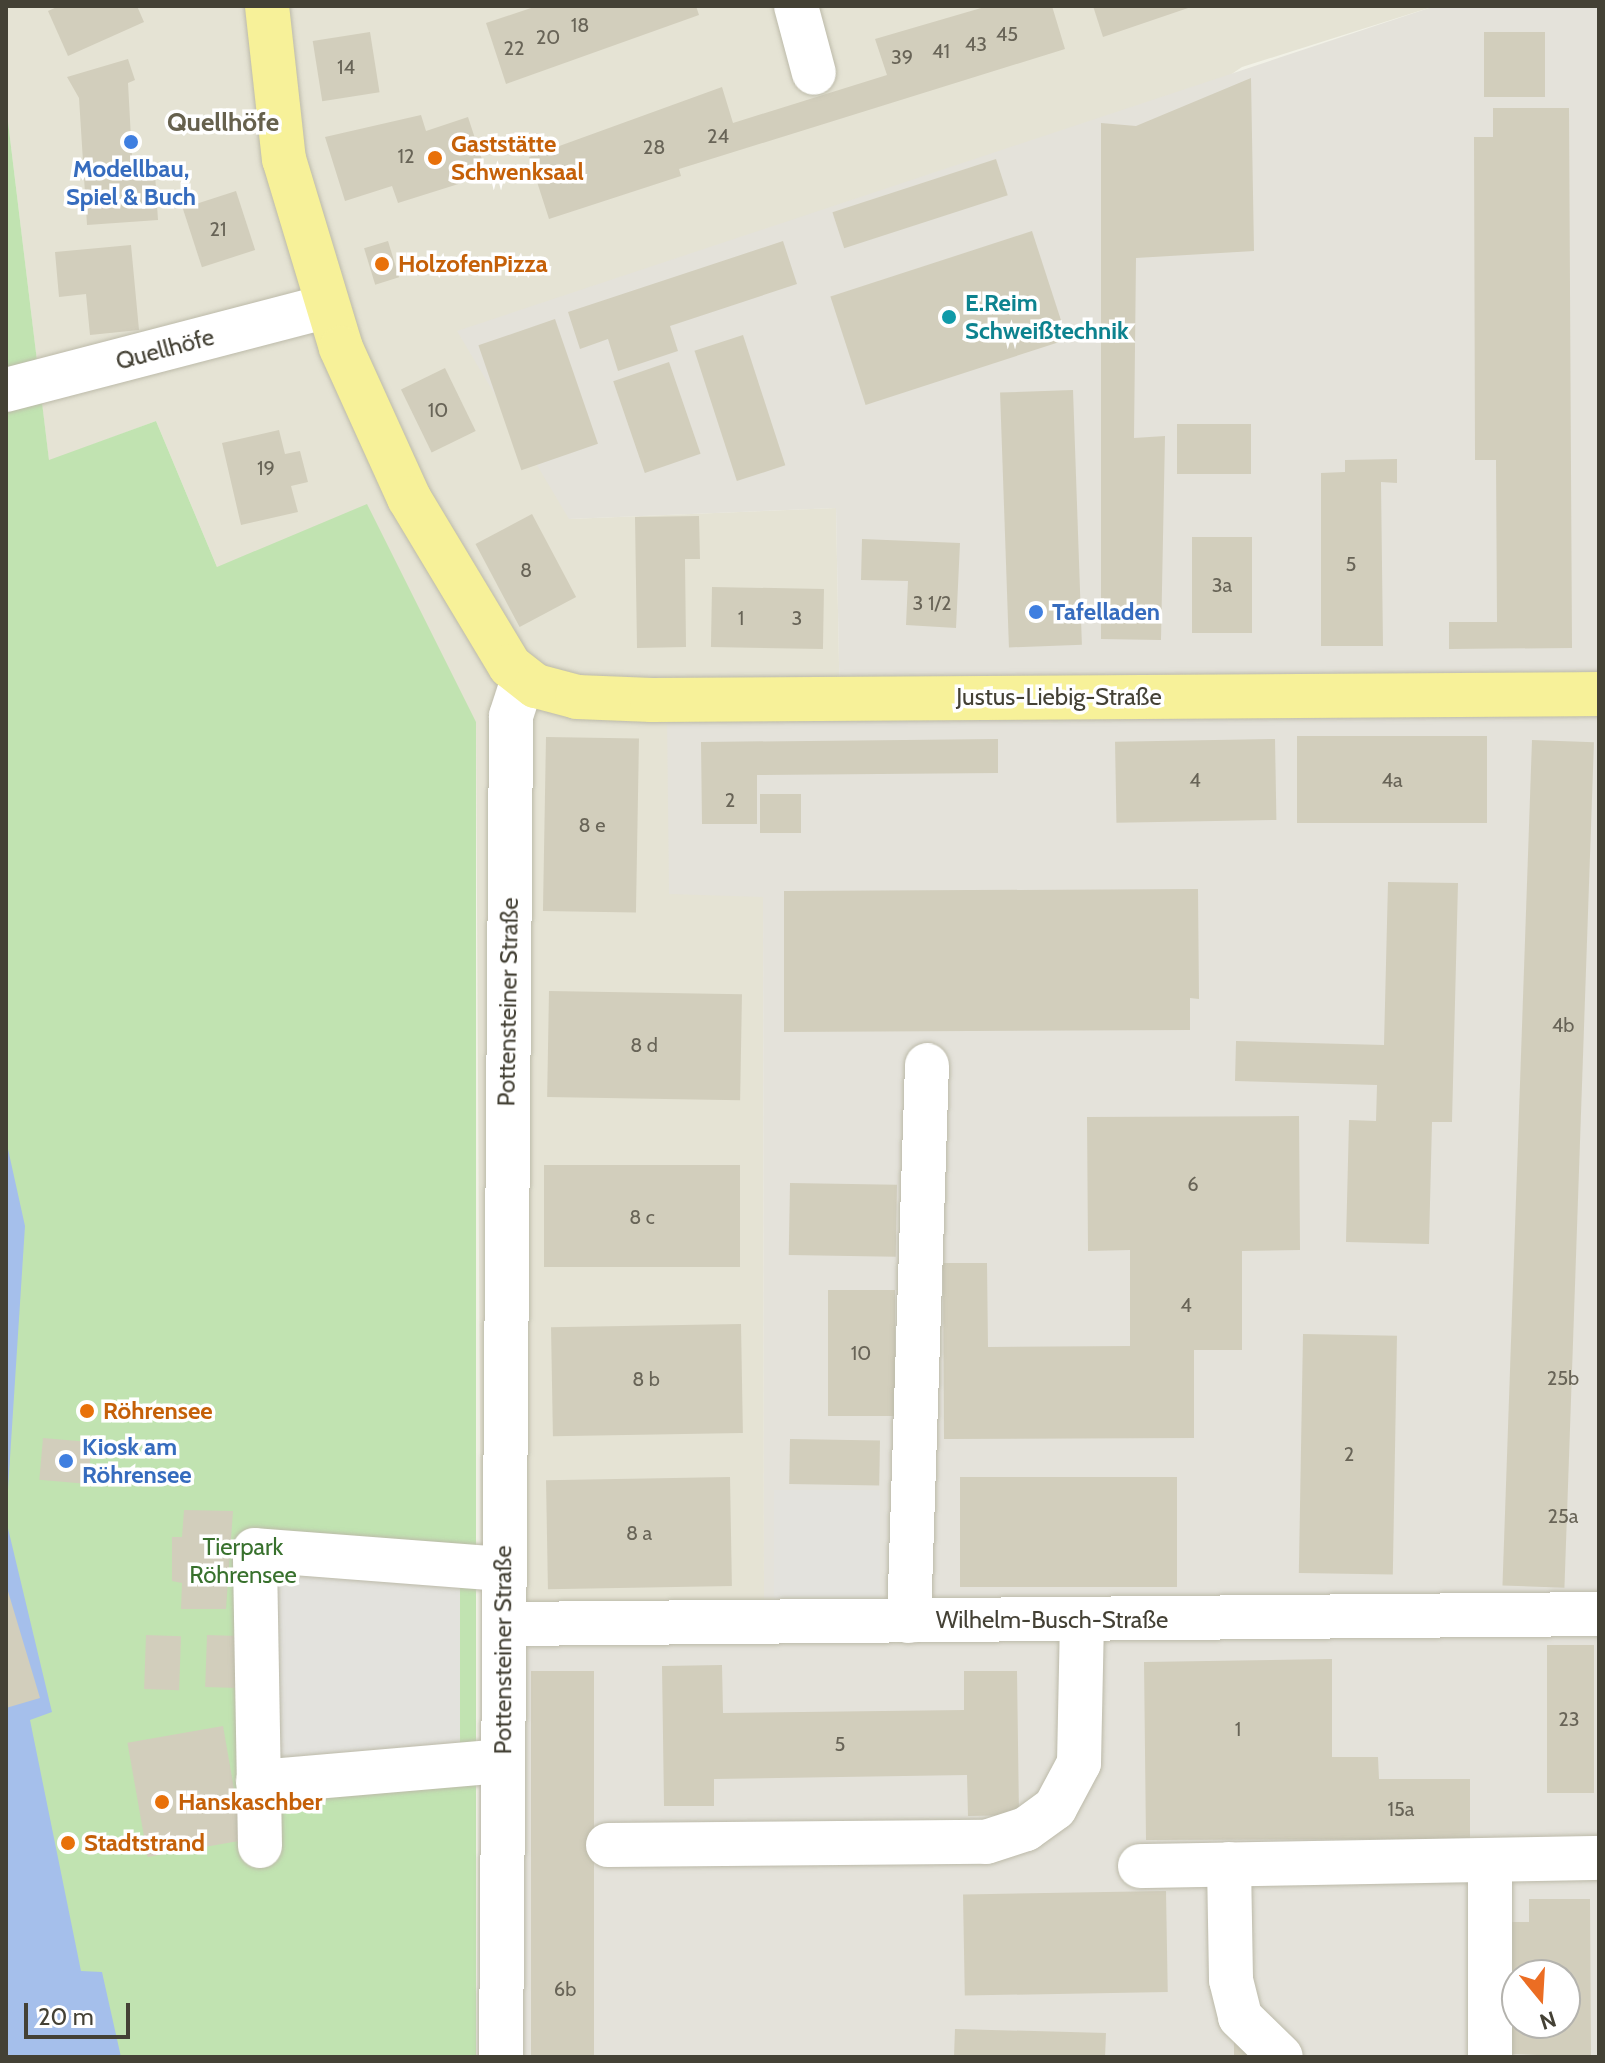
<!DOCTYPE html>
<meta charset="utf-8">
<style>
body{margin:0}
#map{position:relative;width:1605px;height:2063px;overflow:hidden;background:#f1f1e6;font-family:Cabin,sans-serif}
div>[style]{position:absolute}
.residential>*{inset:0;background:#e5e3d4}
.industrial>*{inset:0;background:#e4e2da}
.green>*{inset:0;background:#c1e3b1}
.parking>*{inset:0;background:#e3e2dd;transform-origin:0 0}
.water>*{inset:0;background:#a5bfeb}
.building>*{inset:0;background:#d2cebc;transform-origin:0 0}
.roads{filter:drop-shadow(0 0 2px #bcbaa9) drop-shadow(0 0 2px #bcbaa9)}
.minor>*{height:44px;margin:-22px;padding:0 22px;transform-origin:22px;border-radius:22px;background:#fff}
.major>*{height:44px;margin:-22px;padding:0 22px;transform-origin:22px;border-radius:22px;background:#f7f199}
.dots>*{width:22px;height:22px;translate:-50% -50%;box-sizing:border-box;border:4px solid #fff;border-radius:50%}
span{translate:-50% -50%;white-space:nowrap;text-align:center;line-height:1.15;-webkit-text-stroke:7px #fff;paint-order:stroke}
.number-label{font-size:20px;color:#686457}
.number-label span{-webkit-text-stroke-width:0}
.food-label{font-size:24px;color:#c56008;font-weight:700}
.left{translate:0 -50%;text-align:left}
.shop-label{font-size:24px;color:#366cbe;font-weight:700}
.culture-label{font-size:24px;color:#0d838f;font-weight:700}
.street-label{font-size:24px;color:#444135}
.park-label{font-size:24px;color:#38712d}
.neighbourhood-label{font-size:26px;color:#66614d;font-weight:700}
.frame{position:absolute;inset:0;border:8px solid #444135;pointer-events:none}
.north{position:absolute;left:1501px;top:1959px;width:80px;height:80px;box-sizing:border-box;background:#fff;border:2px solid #b4b3ae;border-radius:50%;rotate:162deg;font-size:22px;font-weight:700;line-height:32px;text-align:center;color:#444135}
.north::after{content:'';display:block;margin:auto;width:28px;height:36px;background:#eb6d23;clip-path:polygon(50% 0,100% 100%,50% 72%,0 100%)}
.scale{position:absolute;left:24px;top:2003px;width:106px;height:36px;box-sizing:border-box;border:4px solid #444135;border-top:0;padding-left:10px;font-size:24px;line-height:28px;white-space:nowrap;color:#444135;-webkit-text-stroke:6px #fff;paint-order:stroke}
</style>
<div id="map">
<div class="residential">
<div style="clip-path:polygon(6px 6px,1435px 6px,1242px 67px,569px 519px,836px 508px,840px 715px,763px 896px,764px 1601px,481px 1608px,476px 722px,217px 567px,156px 421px,49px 461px,6px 105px)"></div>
</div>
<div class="industrial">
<div style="clip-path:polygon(evenodd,1435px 6px,1599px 6px,1599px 2057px,476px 2057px,481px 1608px,764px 1601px,763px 897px,669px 894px,667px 716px,840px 715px,836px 508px,569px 519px,457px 331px,1435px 6px,1517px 1975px,1565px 1975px,1565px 2023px,1517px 2023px,1517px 1975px)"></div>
</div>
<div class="green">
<div style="clip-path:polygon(6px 105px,49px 460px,156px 421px,217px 567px,367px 504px,476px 722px,476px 2057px,6px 2057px)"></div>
</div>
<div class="parking">
<div style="left:774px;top:1490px;width:106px;height:111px"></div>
<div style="clip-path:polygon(250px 1541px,460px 1556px,460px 1769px,257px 1782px)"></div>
</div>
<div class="water">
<div style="clip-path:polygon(6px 1140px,25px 1226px,6px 1520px,52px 1712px,30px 1720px,81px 1971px,102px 1972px,121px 2057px,6px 2057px)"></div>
</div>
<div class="building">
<div style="clip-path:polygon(59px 6px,137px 6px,144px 22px,68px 56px,48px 11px)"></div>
<div style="clip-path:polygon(537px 6px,696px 6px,699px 15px,506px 84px,486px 23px)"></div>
<div style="clip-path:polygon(988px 6px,1052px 6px,1065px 49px,679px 169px,681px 176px,549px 219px,529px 157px,722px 87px,733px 123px,887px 75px,875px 39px)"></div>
<div style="clip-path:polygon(1093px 6px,1194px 6px,1103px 37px)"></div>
<div style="left:370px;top:32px;width:61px;height:58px;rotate:81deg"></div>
<div style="left:1484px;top:32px;width:61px;height:65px"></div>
<div style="clip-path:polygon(128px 59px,135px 80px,128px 83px,133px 175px,155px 174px,158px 220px,87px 225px,79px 98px,67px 77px)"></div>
<div style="clip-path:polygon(1251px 78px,1254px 251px,1136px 258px,1134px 438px,1165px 436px,1161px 640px,1101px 639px,1101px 123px,1136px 126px)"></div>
<div style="clip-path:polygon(1493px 108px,1569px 108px,1572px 648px,1449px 649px,1449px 622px,1497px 622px,1496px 460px,1475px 460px,1474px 137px,1493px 137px)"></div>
<div style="clip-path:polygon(421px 115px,426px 131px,468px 117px,487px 175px,398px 203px,392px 186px,345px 201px,325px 137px)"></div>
<div style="left:996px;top:159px;width:38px;height:172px;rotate:72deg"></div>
<div style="left:236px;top:191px;width:62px;height:56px;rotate:72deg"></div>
<div style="left:1032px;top:231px;width:114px;height:212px;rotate:72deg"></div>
<div style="left:388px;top:241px;width:38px;height:25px;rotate:73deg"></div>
<div style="clip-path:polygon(783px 241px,797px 284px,670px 326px,678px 351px,618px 371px,608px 339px,580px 349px,568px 312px)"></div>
<div style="clip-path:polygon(131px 245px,139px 330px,90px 335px,86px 294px,59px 297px,55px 252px)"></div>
<div style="left:555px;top:319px;width:132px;height:81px;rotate:71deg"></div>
<div style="left:743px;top:335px;width:137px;height:51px;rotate:72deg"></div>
<div style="left:669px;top:362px;width:97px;height:59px;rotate:71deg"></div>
<div style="left:445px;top:368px;width:70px;height:49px;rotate:64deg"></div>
<div style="left:1073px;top:390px;width:255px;height:73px;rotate:88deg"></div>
<div style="left:1251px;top:424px;width:50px;height:74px;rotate:90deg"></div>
<div style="clip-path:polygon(279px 430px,285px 454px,300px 451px,308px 482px,291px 486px,298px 512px,241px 525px,222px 443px)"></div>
<div style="clip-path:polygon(1397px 459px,1397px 483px,1381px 482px,1383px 646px,1321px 646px,1321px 473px,1345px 472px,1345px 460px)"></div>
<div style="left:532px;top:514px;width:94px;height:64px;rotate:62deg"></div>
<div style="clip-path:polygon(699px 516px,700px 559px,685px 559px,686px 647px,637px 648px,635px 517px)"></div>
<div style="left:1192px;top:537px;width:60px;height:96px"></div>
<div style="clip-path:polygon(862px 539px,960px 543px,956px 628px,906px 625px,908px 581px,861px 580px)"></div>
<div style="left:712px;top:587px;width:112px;height:60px;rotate:1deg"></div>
<div style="left:1297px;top:736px;width:190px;height:87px"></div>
<div style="left:546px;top:737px;width:93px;height:174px;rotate:1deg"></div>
<div style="clip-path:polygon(998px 739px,998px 773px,757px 775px,757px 824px,702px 824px,701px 742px)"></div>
<div style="left:1275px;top:739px;width:81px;height:160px;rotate:89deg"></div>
<div style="left:1532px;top:740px;width:62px;height:846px;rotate:2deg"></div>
<div style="left:760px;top:794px;width:41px;height:39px"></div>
<div style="clip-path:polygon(1388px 882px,1458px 883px,1452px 1122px,1432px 1122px,1429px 1244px,1346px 1242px,1349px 1120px,1376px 1121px,1377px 1085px,1235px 1081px,1236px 1041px,1384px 1045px)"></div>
<div style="clip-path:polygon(1198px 889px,1199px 999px,1190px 998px,1190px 1030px,784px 1032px,784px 891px)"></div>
<div style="left:549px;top:991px;width:193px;height:106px;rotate:1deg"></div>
<div style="clip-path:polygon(1299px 1116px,1300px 1250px,1242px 1251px,1242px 1350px,1194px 1350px,1194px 1438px,944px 1439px,943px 1263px,987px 1263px,988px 1347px,1130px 1346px,1130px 1250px,1088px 1251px,1087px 1117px)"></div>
<div style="left:740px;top:1165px;width:102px;height:196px;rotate:90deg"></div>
<div style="left:790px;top:1183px;width:107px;height:72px;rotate:1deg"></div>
<div style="left:828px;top:1290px;width:67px;height:126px"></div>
<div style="left:741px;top:1324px;width:109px;height:190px;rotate:89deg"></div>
<div style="left:1303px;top:1334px;width:94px;height:239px;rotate:1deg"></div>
<div style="left:43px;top:1438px;width:49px;height:42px;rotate:5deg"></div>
<div style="left:790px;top:1439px;width:90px;height:45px;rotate:1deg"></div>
<div style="left:730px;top:1477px;width:109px;height:184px;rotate:89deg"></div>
<div style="left:960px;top:1477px;width:217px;height:110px"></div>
<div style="clip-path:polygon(184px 1510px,233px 1511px,226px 1609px,181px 1609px,182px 1583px,172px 1581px,172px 1537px,182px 1537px)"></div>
<div style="clip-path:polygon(7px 1588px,40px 1698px,6px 1708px,6px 1589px)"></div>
<div style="left:146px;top:1635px;width:35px;height:54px;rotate:2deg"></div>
<div style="left:207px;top:1635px;width:32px;height:52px;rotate:2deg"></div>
<div style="left:1547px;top:1645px;width:47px;height:148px"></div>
<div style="clip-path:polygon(1332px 1659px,1332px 1757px,1378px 1757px,1379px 1779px,1470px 1779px,1470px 1839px,1146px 1840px,1144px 1662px)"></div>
<div style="clip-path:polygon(722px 1665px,723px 1713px,964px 1710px,964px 1671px,1017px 1671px,1019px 1815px,968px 1816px,967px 1775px,714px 1779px,714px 1806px,664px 1806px,662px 1666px)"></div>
<div style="left:531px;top:1671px;width:63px;height:386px"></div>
<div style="left:223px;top:1726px;width:116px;height:97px;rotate:80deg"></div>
<div style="left:1166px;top:1891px;width:101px;height:203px;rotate:89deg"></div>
<div style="clip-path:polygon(evenodd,1529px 1899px,1590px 1899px,1591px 2057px,1511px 2054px,1510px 1922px,1529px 1922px,1529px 1899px,1517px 1975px,1565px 1975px,1565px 2023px,1517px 2023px,1517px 1975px)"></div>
<div style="clip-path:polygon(955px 2029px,1106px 2033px,1105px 2057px,954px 2057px)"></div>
<div style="left:1234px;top:2042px;width:24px;height:15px"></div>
</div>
<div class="roads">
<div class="minor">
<div style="left:796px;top:6px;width:69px;rotate:75deg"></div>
<div style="left:6px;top:390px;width:330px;rotate:-14.6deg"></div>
<div style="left:909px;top:1621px;width:556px;rotate:-88.15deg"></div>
<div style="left:505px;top:1624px;width:1094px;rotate:-0.52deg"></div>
<div style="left:258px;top:1782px;width:245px;rotate:-4.9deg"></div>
<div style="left:608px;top:1845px;width:378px;rotate:-0.5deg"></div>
<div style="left:986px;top:1842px;width:42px;rotate:-18deg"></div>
<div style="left:1026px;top:1829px;width:36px;rotate:-36deg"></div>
<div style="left:1055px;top:1808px;width:51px;rotate:-61.9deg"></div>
<div style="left:1079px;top:1763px;width:142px;rotate:-88.8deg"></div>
<div style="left:260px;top:1846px;width:296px;rotate:-91deg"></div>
<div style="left:255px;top:1550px;width:249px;rotate:4.4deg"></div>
<div style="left:1490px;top:1860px;width:197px;rotate:90deg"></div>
<div style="left:1229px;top:1864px;width:116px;rotate:89deg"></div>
<div style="left:1231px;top:1980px;width:38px;rotate:76deg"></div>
<div style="left:1240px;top:2017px;width:57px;rotate:44.3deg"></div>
<div style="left:1140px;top:1866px;width:459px;rotate:-1deg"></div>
<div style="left:501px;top:2057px;width:1341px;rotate:-89.57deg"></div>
<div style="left:511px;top:716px;width:40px;rotate:-72deg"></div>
</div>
<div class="major">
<div style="left:267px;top:6px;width:154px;rotate:83.7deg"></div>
<div style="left:284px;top:159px;width:197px;rotate:73.2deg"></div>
<div style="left:341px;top:348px;width:165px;rotate:65.6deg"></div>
<div style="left:409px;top:498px;width:196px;rotate:59deg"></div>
<div style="left:510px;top:666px;width:33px;rotate:38deg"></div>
<div style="left:536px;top:686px;width:42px;rotate:15deg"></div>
<div style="left:577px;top:697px;width:75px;rotate:2.3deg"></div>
<div style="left:652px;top:700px;width:947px;rotate:-0.36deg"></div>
</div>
</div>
<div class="dots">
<div style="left:131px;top:142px;background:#3f7fe0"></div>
<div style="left:435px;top:158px;background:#e8710a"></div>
<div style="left:382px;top:264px;background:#e8710a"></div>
<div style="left:949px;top:317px;background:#0f9aa8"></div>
<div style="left:1036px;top:612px;background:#3f7fe0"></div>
<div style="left:87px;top:1411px;background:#e8710a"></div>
<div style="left:66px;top:1461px;background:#3f7fe0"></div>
<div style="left:162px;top:1802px;background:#e8710a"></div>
<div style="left:68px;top:1843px;background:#e8710a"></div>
</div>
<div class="number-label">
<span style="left:580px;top:25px">18</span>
<span style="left:1007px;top:34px">45</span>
<span style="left:548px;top:37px">20</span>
<span style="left:976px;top:44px">43</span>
<span style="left:514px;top:48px">22</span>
<span style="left:941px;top:51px">41</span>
<span style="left:902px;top:57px">39</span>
<span style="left:346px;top:67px">14</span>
<span style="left:718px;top:136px">24</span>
<span style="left:654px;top:147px">28</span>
<span style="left:406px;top:156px">12</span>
<span style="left:218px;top:229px">21</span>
<span style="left:438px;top:410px">10</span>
<span style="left:266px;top:468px">19</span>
<span style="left:1351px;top:564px">5</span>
<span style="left:526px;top:570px">8</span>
<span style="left:1222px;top:585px">3a</span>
<span style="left:932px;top:603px">3 1/2</span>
<span style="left:741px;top:618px">1</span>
<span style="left:797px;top:618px">3</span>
<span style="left:1195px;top:780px">4</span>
<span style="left:1392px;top:780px">4a</span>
<span style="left:730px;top:800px">2</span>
<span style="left:592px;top:825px">8 e</span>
<span style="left:1563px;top:1025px">4b</span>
<span style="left:644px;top:1045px">8 d</span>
<span style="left:1193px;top:1184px">6</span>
<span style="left:642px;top:1217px">8 c</span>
<span style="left:1186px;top:1305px">4</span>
<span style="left:861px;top:1353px">10</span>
<span style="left:1563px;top:1378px">25b</span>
<span style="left:646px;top:1379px">8 b</span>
<span style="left:1349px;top:1454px">2</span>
<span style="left:1563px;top:1516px">25a</span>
<span style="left:639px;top:1533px">8 a</span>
<span style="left:1569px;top:1719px">23</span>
<span style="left:1238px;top:1729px">1</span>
<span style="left:840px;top:1744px">5</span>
<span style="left:1401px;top:1809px">15a</span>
<span style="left:565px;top:1989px">6b</span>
</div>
<div class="food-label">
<span class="left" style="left:451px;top:158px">Gaststätte<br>Schwenksaal</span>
<span class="left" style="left:398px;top:264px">HolzofenPizza</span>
<span class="left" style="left:103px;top:1411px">Röhrensee</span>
<span class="left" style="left:178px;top:1802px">Hanskaschber</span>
<span class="left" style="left:84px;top:1843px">Stadtstrand</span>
</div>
<div class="shop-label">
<span style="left:131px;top:183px">Modellbau,<br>Spiel &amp; Buch</span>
<span class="left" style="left:1052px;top:612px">Tafelladen</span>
<span class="left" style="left:82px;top:1461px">Kiosk am<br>Röhrensee</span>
</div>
<div class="culture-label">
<span class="left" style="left:965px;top:317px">E.Reim<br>Schweißtechnik</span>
</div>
<div class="street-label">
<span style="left:165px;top:349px;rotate:-15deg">Quellhöfe</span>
<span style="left:1059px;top:697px">Justus-Liebig-Straße</span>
<span style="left:508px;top:1002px;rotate:-89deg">Pottensteiner Straße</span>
<span style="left:1052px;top:1620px">Wilhelm-Busch-Straße</span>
<span style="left:503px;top:1650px;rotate:-90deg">Pottensteiner Straße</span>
</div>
<div class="park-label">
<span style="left:243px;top:1561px">Tierpark<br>Röhrensee</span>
</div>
<div class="neighbourhood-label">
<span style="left:223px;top:123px">Quellhöfe</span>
</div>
<div class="frame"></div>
<div class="north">N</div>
<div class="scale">20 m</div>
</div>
